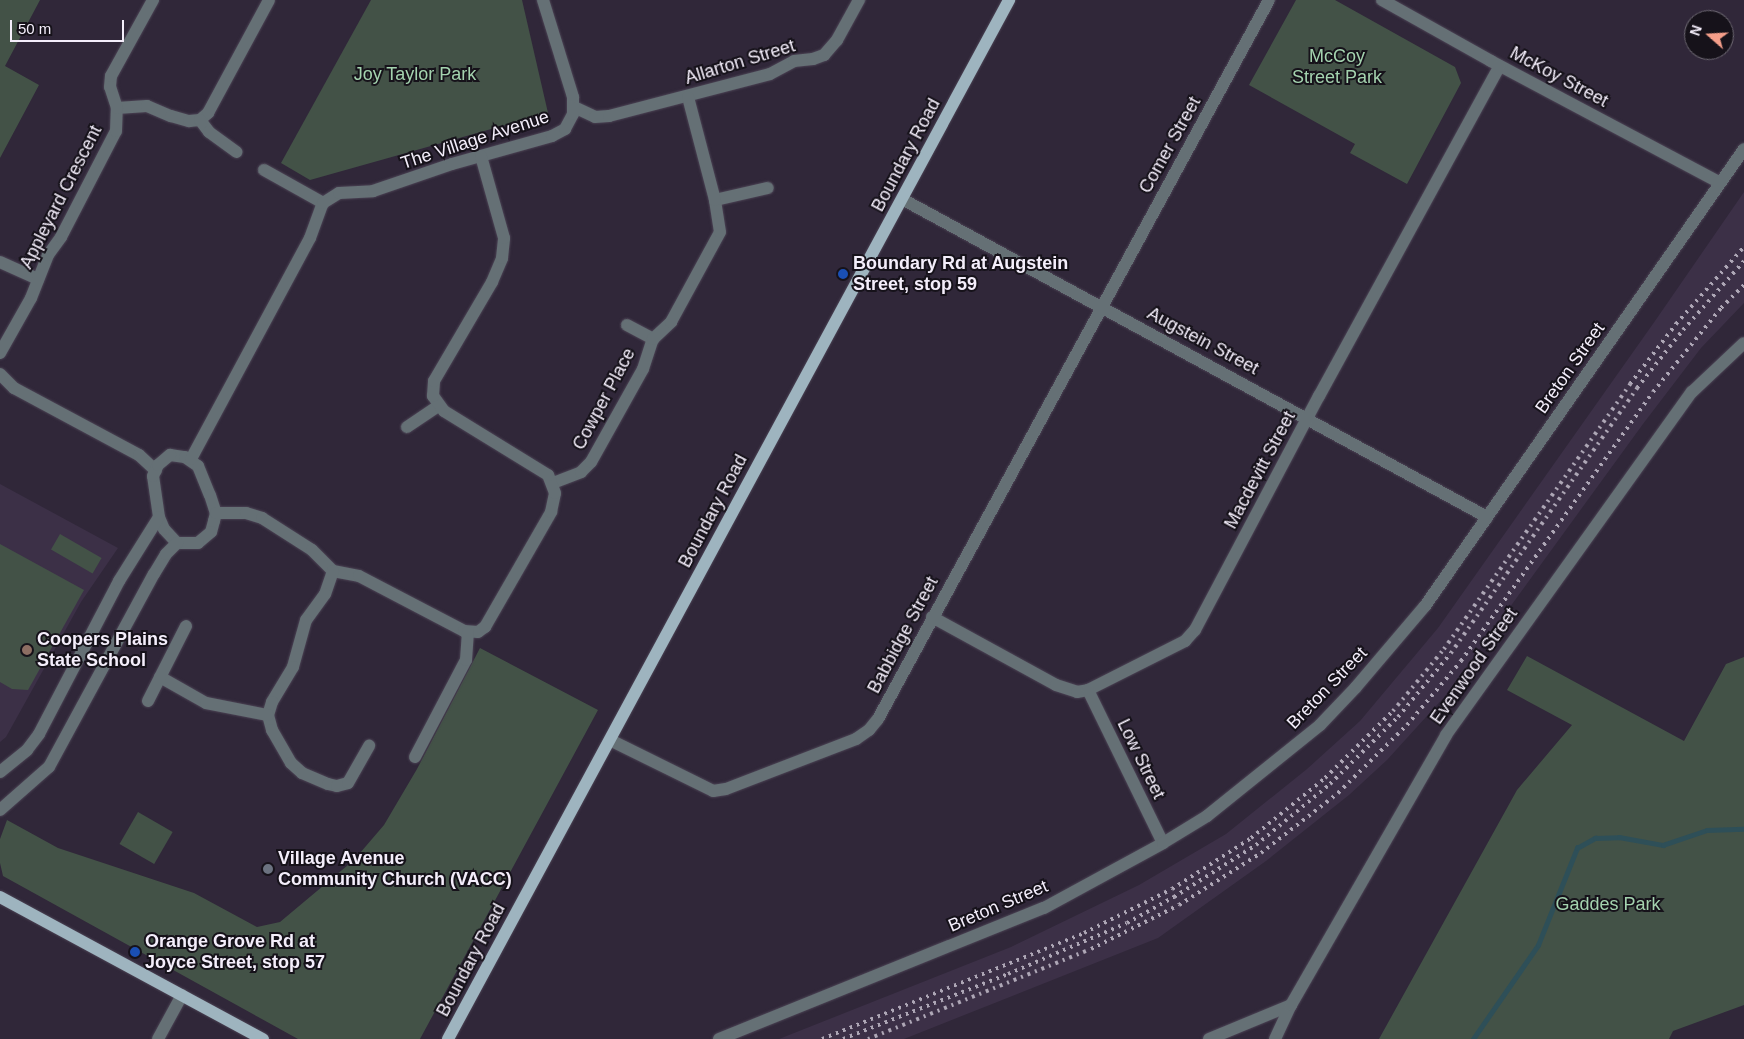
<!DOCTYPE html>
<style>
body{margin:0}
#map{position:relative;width:1744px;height:1039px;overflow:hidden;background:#302739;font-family:Helvetica,sans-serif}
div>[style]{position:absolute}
.built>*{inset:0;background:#3c3047}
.green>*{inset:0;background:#435247;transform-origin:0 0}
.stream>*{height:4.5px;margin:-2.25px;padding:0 2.25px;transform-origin:2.25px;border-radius:2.25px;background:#2e4f58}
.roads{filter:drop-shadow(0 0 1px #4b4354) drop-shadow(0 0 1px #4b4354)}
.minor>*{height:12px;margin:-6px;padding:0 6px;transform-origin:6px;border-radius:6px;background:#657075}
.major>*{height:12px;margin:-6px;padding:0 6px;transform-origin:6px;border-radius:6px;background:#9eb4bf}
.rail>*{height:4px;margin-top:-2px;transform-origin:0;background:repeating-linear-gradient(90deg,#aea7b6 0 2.5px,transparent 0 7.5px)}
.dots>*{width:14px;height:14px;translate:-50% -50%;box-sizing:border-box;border:2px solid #16121a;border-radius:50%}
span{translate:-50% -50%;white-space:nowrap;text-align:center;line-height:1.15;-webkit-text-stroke:4px #16121a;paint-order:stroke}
.park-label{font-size:18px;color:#a4d3af}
.street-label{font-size:18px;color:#f4eefb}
.poi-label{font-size:18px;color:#f4eefb;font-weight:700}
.left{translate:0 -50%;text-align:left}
.north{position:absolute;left:1684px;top:10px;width:50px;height:50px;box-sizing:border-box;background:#16121a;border:1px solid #6f6a74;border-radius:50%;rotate:289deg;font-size:14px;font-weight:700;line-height:20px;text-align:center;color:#f4eefb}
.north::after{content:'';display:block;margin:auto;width:18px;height:22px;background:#f49e8a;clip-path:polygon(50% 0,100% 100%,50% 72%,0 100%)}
.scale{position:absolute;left:10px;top:20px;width:114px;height:22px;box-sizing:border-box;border:2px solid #f4eefb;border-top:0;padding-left:6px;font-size:15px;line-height:18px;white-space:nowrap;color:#f4eefb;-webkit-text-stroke:4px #16121a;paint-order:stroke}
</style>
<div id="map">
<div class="built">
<div style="clip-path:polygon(1744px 192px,1744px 303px,1701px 348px,1643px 424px,1446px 695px,1387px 760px,1349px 795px,1266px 861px,1158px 938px,904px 1039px,779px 1039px,1011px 947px,1139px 885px,1226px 834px,1307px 769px,1360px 721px,1438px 628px,1655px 321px)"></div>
<div style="clip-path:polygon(0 484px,118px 548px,81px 602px,6px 737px,0 742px)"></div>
</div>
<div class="green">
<div style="clip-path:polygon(0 0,40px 0,5px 66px,39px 85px,0 158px)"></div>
<div style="clip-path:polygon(371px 0,522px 0,548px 113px,310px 180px,281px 163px)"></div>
<div style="clip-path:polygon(1296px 0,1335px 0,1455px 67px,1461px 83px,1407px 184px,1350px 153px,1355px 144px,1249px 85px)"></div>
<div style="left:60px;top:534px;width:48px;height:18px;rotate:30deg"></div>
<div style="clip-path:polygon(0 544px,84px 590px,28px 690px,12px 689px,0 682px)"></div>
<div style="clip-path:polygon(480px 648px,598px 710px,420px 1039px,298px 1039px,3px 876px,0 863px,0 839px,7px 820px,58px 848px,194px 893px,257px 927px,280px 922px,354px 860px,384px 825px,417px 769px)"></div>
<div style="clip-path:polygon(1527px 656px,1684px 741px,1726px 664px,1744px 657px,1744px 1005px,1673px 1031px,1669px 1039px,1379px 1039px,1517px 790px,1572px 725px,1507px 690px)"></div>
<div style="left:138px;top:812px;width:40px;height:37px;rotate:30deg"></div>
</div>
<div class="stream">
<div style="left:1473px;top:1039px;width:114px;rotate:-55.3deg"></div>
<div style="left:1538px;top:945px;width:105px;rotate:-68.1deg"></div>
<div style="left:1577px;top:848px;width:21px;rotate:-29deg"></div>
<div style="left:1595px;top:838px;width:24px;rotate:-2deg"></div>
<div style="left:1619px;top:837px;width:45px;rotate:10.3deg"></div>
<div style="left:1663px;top:845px;width:46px;rotate:-18.8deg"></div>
<div style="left:1707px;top:830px;width:37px;rotate:-2deg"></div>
</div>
<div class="roads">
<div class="minor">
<div style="left:1382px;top:0;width:125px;rotate:29.2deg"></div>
<div style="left:1491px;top:61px;width:259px;rotate:28deg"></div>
<div style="left:574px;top:107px;width:23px;rotate:25deg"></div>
<div style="left:595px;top:117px;width:14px;rotate:-4deg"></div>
<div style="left:609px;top:116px;width:166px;rotate:-14.6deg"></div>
<div style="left:770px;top:74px;width:27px;rotate:-28deg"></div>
<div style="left:794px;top:61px;width:19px;rotate:-6deg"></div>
<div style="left:813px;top:59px;width:12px;rotate:-20deg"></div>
<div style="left:824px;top:55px;width:20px;rotate:-49deg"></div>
<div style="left:837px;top:40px;width:46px;rotate:-61.2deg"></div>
<div style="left:117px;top:108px;width:30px;rotate:-4deg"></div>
<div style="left:147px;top:106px;width:26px;rotate:23deg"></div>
<div style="left:171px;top:116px;width:19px;rotate:16deg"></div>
<div style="left:189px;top:121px;width:11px;rotate:-5deg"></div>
<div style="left:200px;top:120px;width:11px;rotate:-41deg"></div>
<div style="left:208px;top:113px;width:128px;rotate:-61.6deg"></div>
<div style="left:200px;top:120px;width:15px;rotate:53deg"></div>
<div style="left:209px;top:132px;width:34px;rotate:36deg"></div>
<div style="left:264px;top:170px;width:68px;rotate:29.2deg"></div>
<div style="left:902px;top:199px;width:666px;rotate:28.53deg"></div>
<div style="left:715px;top:200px;width:54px;rotate:-12.8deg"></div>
<div style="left:0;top:262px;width:42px;rotate:24.1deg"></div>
<div style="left:627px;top:325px;width:30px;rotate:28deg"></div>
<div style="left:0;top:353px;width:63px;rotate:-60.6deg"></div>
<div style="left:31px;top:298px;width:46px;rotate:-68.4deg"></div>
<div style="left:48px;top:255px;width:22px;rotate:-54deg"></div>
<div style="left:61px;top:237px;width:119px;rotate:-62.6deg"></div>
<div style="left:116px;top:131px;width:23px;rotate:-88deg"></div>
<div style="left:117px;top:108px;width:22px;rotate:-108deg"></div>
<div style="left:110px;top:87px;width:11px;rotate:-85deg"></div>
<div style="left:111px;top:76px;width:87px;rotate:-61.1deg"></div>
<div style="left:0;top:374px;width:20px;rotate:45deg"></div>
<div style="left:14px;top:388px;width:142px;rotate:28.2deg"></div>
<div style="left:139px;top:455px;width:23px;rotate:43deg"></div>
<div style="left:407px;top:427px;width:37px;rotate:-34deg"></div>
<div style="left:170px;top:455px;width:15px;rotate:8deg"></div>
<div style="left:185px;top:457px;width:16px;rotate:35deg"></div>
<div style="left:198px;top:466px;width:31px;rotate:68deg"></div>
<div style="left:210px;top:495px;width:19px;rotate:72deg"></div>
<div style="left:216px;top:513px;width:8px;rotate:104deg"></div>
<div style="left:214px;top:521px;width:11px;rotate:105deg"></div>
<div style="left:211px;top:532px;width:17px;rotate:140deg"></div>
<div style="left:198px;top:543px;width:21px;rotate:180deg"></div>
<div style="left:177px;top:543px;width:19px;rotate:-133deg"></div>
<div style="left:164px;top:529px;width:13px;rotate:-113deg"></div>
<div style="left:159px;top:517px;width:41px;rotate:-98.3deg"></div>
<div style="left:153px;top:476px;width:12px;rotate:-66deg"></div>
<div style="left:158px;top:465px;width:16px;rotate:-40deg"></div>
<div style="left:191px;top:459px;width:251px;rotate:-61.7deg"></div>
<div style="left:310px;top:238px;width:37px;rotate:-70deg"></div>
<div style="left:323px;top:203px;width:19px;rotate:-32deg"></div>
<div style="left:339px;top:193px;width:34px;rotate:-3deg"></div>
<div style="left:373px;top:191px;width:83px;rotate:-18.9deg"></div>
<div style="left:452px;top:164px;width:104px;rotate:-15.6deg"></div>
<div style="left:552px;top:136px;width:15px;rotate:-28deg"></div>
<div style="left:565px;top:129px;width:17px;rotate:-62deg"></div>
<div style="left:573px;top:114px;width:17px;rotate:-90deg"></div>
<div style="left:573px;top:97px;width:102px;rotate:-107.2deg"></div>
<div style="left:553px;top:483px;width:30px;rotate:-21deg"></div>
<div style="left:581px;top:472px;width:14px;rotate:-45deg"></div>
<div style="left:591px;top:462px;width:107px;rotate:-60.8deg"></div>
<div style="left:643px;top:369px;width:32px;rotate:-72deg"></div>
<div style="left:653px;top:339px;width:25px;rotate:-43deg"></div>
<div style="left:671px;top:322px;width:102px;rotate:-61.4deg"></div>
<div style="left:720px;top:232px;width:32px;rotate:-99deg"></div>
<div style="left:715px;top:200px;width:106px;rotate:-104.7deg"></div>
<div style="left:216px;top:513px;width:30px"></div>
<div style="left:246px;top:513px;width:17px;rotate:17deg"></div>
<div style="left:262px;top:518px;width:59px;rotate:32.6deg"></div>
<div style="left:312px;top:550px;width:30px;rotate:45deg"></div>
<div style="left:333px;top:571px;width:26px;rotate:11deg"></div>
<div style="left:359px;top:576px;width:119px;rotate:27.6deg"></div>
<div style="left:464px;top:631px;width:14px;rotate:4deg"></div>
<div style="left:478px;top:632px;width:9px;rotate:-36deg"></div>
<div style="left:485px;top:627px;width:133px;rotate:-60.1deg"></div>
<div style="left:551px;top:512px;width:19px;rotate:-78deg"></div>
<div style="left:555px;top:493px;width:19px;rotate:-111deg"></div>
<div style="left:548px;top:475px;width:122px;rotate:-148.4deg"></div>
<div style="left:444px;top:411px;width:19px;rotate:-126deg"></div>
<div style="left:433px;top:396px;width:15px;rotate:-86deg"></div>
<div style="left:434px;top:381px;width:115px;rotate:-59.6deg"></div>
<div style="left:492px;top:282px;width:26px;rotate:-67deg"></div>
<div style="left:502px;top:258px;width:20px;rotate:-84deg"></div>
<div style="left:504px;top:238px;width:85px;rotate:-105.7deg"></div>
<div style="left:333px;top:571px;width:24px;rotate:109deg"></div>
<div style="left:325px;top:594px;width:32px;rotate:126deg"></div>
<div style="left:306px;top:620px;width:49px;rotate:105.5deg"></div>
<div style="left:293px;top:667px;width:41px;rotate:121deg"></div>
<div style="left:272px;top:702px;width:14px;rotate:107deg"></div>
<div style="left:268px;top:715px;width:16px;rotate:75deg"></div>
<div style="left:272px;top:730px;width:38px;rotate:60deg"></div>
<div style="left:291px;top:763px;width:15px;rotate:42deg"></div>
<div style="left:302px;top:773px;width:28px;rotate:23deg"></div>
<div style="left:328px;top:784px;width:9px;rotate:13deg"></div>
<div style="left:337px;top:786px;width:11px;rotate:-15deg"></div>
<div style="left:348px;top:783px;width:43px;rotate:-60.4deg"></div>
<div style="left:932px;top:617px;width:141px;rotate:28.7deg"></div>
<div style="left:1056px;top:685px;width:22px;rotate:18deg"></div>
<div style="left:1077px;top:692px;width:11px;rotate:-10deg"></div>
<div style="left:1088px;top:690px;width:109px;rotate:-26.8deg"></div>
<div style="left:1185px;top:641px;width:15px;rotate:-48deg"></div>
<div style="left:1195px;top:630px;width:265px;rotate:-62.1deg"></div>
<div style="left:1319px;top:396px;width:376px;rotate:-61.3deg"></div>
<div style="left:160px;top:677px;width:53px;rotate:29.5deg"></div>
<div style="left:206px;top:703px;width:63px;rotate:11deg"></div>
<div style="left:1088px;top:690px;width:170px;rotate:63.9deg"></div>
<div style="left:148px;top:701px;width:84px;rotate:-63.1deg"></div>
<div style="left:610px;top:740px;width:115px;rotate:26.3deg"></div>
<div style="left:713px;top:791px;width:13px;rotate:-9deg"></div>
<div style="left:726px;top:789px;width:139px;rotate:-21deg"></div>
<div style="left:856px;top:739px;width:16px;rotate:-35deg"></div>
<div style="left:869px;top:730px;width:14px;rotate:-51deg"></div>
<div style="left:878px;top:719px;width:818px;rotate:-61.46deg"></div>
<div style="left:415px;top:757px;width:110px;rotate:-62.3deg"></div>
<div style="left:466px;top:660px;width:28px;rotate:-86deg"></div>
<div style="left:0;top:772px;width:35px;rotate:-39deg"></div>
<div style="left:27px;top:750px;width:20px;rotate:-53deg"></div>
<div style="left:39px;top:734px;width:173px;rotate:-62.4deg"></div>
<div style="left:119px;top:581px;width:75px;rotate:-58deg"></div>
<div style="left:0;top:810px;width:65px;rotate:-41.3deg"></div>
<div style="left:49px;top:767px;width:220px;rotate:-61.5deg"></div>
<div style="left:154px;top:574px;width:23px;rotate:-59deg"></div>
<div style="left:166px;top:554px;width:16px;rotate:-45deg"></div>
<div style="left:158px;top:1039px;width:50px;rotate:-61.4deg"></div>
<div style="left:719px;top:1039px;width:350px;rotate:-22deg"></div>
<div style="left:1044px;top:908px;width:136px;rotate:-28.6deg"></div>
<div style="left:1163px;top:843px;width:52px;rotate:-31.5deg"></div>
<div style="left:1207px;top:816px;width:145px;rotate:-38.8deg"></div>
<div style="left:1320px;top:725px;width:52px;rotate:-46.5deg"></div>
<div style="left:1356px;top:687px;width:106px;rotate:-49.6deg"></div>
<div style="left:1425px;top:606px;width:557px;rotate:-55.08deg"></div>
<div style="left:1209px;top:1039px;width:89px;rotate:-22.5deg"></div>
<div style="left:1275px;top:1039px;width:38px;rotate:-65deg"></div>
<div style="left:1291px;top:1005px;width:311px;rotate:-60.1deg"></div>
<div style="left:1446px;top:735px;width:422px;rotate:-54.4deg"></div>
<div style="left:1692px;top:392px;width:71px;rotate:-43.3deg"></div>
</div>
<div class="major">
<div style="left:0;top:897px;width:299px;rotate:28.4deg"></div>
<div style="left:448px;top:1039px;width:1181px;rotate:-61.63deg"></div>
</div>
</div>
<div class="rail">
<div style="left:822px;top:1039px;width:283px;rotate:-22deg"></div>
<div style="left:1084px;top:933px;width:98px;rotate:-26.6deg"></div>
<div style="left:1172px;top:889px;width:94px;rotate:-32.8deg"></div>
<div style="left:1251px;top:838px;width:95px;rotate:-39deg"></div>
<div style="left:1325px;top:778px;width:95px;rotate:-44.6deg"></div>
<div style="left:1393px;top:711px;width:80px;rotate:-50.6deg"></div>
<div style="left:1444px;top:649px;width:324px;rotate:-54.9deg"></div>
<div style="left:1630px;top:384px;width:76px;rotate:-52.5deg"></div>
<div style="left:1676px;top:324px;width:103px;rotate:-48.6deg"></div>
<div style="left:843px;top:1039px;width:177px;rotate:-21.5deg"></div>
<div style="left:1008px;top:974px;width:129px;rotate:-23.2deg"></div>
<div style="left:1127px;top:923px;width:54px;rotate:-29deg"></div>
<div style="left:1174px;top:897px;width:97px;rotate:-32.4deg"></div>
<div style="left:1256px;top:845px;width:96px;rotate:-39.5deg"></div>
<div style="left:1330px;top:784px;width:95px;rotate:-44.6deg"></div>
<div style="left:1398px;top:717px;width:83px;rotate:-50.4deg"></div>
<div style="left:1451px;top:653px;width:324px;rotate:-54.9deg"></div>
<div style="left:1637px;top:388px;width:74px;rotate:-51.6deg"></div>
<div style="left:1683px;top:330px;width:92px;rotate:-48.5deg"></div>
<div style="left:868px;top:1039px;width:240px;rotate:-22deg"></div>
<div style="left:1091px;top:949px;width:98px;rotate:-26.6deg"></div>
<div style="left:1179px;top:905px;width:97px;rotate:-32.4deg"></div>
<div style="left:1261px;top:853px;width:98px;rotate:-37.9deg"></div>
<div style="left:1338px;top:793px;width:97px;rotate:-44.6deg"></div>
<div style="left:1407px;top:725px;width:84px;rotate:-49.8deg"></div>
<div style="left:1461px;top:661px;width:330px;rotate:-54.5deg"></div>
<div style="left:1653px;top:392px;width:108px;rotate:-51deg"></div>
<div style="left:1721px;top:308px;width:33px;rotate:-45deg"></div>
</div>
<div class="dots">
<div style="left:843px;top:274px;background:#1a4fb4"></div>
<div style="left:27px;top:650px;background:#8d6e63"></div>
<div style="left:268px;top:869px;background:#6b7280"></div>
<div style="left:135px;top:952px;background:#1a4fb4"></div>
</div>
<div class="park-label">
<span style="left:1337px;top:67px">McCoy<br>Street Park</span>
<span style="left:415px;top:74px">Joy Taylor Park</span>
<span style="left:1608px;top:904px">Gaddes Park</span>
</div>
<div class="street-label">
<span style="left:740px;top:62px;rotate:-17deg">Allarton Street</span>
<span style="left:1559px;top:77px;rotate:28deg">McKoy Street</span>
<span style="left:475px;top:140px;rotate:-18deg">The Village Avenue</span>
<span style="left:1170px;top:145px;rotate:-61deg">Comer Street</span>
<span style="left:906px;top:155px;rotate:-62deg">Boundary Road</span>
<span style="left:61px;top:197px;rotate:-63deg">Appleyard Crescent</span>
<span style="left:1203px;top:341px;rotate:28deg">Augstein Street</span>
<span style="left:1570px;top:368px;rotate:-55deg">Breton Street</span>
<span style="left:604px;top:399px;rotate:-62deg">Cowper Place</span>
<span style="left:1260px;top:470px;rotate:-62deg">Macdevitt Street</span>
<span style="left:713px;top:511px;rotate:-62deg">Boundary Road</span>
<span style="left:903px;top:635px;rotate:-62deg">Babbidge Street</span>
<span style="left:1474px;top:666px;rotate:-55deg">Evenwood Street</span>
<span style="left:1327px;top:688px;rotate:-46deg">Breton Street</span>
<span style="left:1141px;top:759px;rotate:64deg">Low Street</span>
<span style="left:998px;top:906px;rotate:-23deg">Breton Street</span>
<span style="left:471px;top:960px;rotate:-62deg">Boundary Road</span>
</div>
<div class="poi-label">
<span class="left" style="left:853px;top:274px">Boundary Rd at Augstein<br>Street, stop 59</span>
<span class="left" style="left:37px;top:650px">Coopers Plains<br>State School</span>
<span class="left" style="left:278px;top:869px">Village Avenue<br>Community Church (VACC)</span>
<span class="left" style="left:145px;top:952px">Orange Grove Rd at<br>Joyce Street, stop 57</span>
</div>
<div class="north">N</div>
<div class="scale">50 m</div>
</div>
